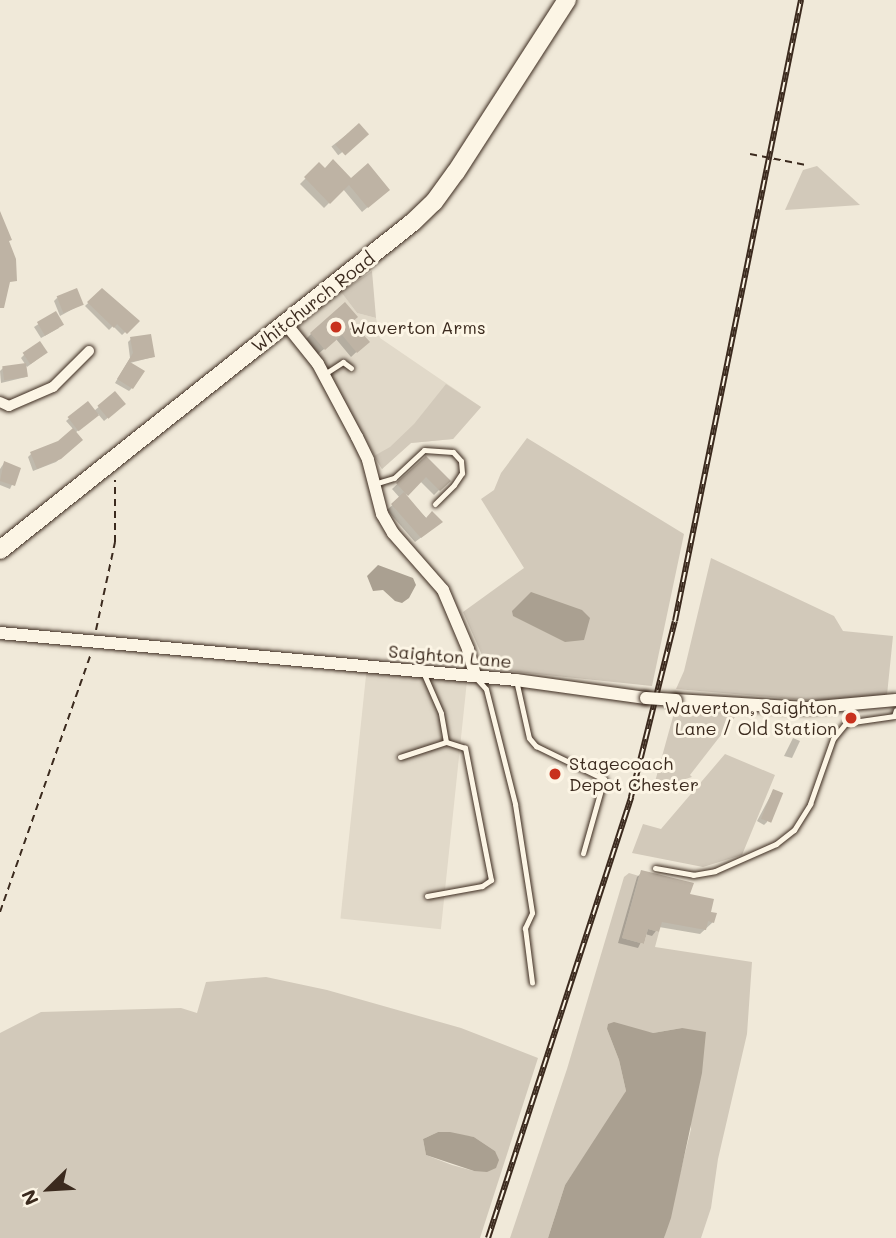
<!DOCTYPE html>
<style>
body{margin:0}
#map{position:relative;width:896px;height:1238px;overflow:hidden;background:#f0e9d9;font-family:Mali,sans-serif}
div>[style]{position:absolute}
.built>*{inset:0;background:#e1d9c9;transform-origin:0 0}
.green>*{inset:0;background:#d2c9ba}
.water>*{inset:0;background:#aaa091}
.shadow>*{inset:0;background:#0003;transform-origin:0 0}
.building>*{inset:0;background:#beb3a4;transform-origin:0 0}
.path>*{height:2px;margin-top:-1px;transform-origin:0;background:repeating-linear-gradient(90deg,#3b2a1e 0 7px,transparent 0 12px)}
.roads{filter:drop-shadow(0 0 2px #3b2a1e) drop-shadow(0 0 2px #3b2a1e)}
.service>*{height:5px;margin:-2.5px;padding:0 2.5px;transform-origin:2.5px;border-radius:2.5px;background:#fcf5e5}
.minor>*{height:10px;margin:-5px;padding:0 5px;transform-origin:5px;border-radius:5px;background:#fcf5e5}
.tertiary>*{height:12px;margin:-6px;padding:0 6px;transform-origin:6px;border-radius:6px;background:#fcf5e5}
.trunk>*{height:18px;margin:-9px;padding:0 9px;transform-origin:9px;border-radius:9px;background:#fcf5e5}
.rail>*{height:6px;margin-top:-3px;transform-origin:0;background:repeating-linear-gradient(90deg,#fcf5e5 0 10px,#3b2a1e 0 20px);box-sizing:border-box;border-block:2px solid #3b2a1e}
.path-bridge>*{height:2px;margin-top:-1px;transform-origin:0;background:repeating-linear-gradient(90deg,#3b2a1e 0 7px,transparent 0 12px)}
.bridges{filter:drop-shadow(0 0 2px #3b2a1e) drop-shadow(0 0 2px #3b2a1e)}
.tertiary-bridge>*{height:12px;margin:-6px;padding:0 6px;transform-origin:6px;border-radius:6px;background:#fcf5e5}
.dots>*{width:19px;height:19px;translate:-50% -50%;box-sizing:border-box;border:4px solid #fcf5e5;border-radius:50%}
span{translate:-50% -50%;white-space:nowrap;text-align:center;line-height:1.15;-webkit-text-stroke:6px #fcf5e5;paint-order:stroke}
.street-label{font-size:18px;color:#3b2a1e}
.poi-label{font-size:18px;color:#3b2a1e}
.left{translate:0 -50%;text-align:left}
.right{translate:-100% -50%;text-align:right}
.north{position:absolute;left:14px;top:1154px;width:70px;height:70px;-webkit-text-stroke:5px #fcf5e5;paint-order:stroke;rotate:246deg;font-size:19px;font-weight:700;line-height:28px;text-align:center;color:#3b2a1e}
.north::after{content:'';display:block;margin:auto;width:24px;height:32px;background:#3b2a1e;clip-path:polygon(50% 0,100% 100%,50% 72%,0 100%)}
</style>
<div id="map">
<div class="built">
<div style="clip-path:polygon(341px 292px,357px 313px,376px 318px,380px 338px,481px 407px,453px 439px,411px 443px,382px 469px,331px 377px,298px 327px)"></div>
<div style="left:367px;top:666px;width:101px;height:254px;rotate:6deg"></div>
</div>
<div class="green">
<div style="clip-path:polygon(817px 166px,860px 205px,785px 210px,803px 170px)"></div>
<div style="clip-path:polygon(372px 271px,376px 318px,357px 313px,341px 292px)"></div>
<div style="clip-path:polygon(446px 384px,481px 407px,453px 439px,411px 443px,382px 469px,374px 456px,390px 447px,414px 424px)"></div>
<div style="clip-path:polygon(527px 438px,684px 534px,652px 686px,488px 669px,463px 612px,524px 568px,481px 499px,494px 490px,501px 473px)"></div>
<div style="clip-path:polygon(711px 558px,834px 616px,843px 631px,893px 636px,887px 695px,816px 701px,676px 689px,684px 671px)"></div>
<div style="clip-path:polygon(672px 708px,732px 714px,735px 717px,690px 775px,692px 777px,653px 789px,674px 713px)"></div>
<div style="clip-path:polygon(725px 754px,775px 775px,742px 855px,703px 867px,632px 853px,643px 824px,661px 829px)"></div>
<div style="clip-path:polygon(629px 873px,639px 876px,622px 938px,644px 944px,648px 929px,659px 932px,655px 947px,752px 962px,747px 1034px,718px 1159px,711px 1208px,701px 1238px,664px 1238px,691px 1129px,682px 1028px,653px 1033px,607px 1029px,619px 1060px,626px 1091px,623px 1099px,565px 1185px,548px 1238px,510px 1238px,567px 1069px,624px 877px)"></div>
<div style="clip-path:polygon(evenodd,266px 977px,327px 990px,461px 1028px,538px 1058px,480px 1238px,0 1238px,0 1033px,41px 1012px,181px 1008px,197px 1013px,206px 982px,266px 977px,438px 1132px,474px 1137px,495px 1151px,474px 1171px,452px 1165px,426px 1155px,423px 1139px,438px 1132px)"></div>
</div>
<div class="water">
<div style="clip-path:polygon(378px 565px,413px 578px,416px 585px,409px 598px,402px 603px,395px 601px,383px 590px,373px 591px,367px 576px)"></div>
<div style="clip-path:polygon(531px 592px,582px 610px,590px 618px,584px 640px,565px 642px,513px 616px,512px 611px)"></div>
<div style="clip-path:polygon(614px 1022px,653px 1033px,682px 1028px,706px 1032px,702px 1073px,671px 1218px,664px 1238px,548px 1238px,565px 1185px,626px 1091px,619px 1060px,607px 1029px,608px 1024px)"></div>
<div style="clip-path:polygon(450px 1132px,474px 1137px,495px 1151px,499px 1160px,496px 1168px,487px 1172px,474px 1171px,426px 1155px,423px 1139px,438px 1132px)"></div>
</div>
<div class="shadow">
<div style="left:359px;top:125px;width:11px;height:35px;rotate:52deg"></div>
<div style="clip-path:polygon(319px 165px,325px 170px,382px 195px,362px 212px,343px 189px,324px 208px,300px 184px)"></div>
<div style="clip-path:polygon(102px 290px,137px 321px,122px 335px,113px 326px,109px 330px,85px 306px)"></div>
<div style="clip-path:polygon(57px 298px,82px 304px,60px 316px,54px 301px)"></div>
<div style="clip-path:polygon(55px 313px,59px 328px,41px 338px,34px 327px)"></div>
<div style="clip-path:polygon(350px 323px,367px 342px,351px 357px,336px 339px,318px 354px,306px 339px,311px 334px)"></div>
<div style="clip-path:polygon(131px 339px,153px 357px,130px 363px,132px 388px,129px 391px,115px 383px,130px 358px,128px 342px)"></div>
<div style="clip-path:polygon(24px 355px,43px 355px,27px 367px,21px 358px)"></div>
<div style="clip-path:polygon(3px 368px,26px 377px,1px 383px,0 371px)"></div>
<div style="clip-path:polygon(115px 393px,124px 404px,104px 421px,98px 414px,75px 433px,78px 443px,56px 462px,33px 471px,28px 457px,31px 454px,59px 442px,74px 430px,66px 421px,87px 403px,94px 411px)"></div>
<div style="clip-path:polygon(425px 458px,448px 481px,434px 495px,420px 481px,405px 496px,435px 527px,415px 542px,387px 510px,400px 498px,392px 489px)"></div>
<div style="clip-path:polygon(4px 463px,19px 469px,10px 489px,0 485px,0 469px)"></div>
<div style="clip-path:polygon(793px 738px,800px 741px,792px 758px,784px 756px)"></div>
<div style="clip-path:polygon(773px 791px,767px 822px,764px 825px,757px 821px)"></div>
<div style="clip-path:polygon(642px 872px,688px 895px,709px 913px,713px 922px,700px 934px,659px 927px,652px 936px,645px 934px,638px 948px,618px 943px,637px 877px)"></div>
</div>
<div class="building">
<div style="left:359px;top:123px;width:15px;height:32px;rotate:48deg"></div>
<div style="clip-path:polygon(333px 159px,351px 178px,368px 163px,390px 190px,368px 208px,349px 185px,330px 204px,304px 177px,319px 162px,325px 168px)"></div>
<div style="clip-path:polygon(0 211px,12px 240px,9px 241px,16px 259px,17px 281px,10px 282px,4px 308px,0 308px)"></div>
<div style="left:77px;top:288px;width:18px;height:22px;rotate:68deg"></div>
<div style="clip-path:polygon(102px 288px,140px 321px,127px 334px,117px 324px,114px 328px,87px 302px)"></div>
<div style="clip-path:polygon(345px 302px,358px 317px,352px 322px,370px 342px,357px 353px,342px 335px,325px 350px,310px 333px)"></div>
<div style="left:56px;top:311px;width:16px;height:22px;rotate:60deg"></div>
<div style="clip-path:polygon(151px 334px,155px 357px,130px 362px,145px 371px,133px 389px,117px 379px,133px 353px,130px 337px)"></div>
<div style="left:40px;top:341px;width:14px;height:21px;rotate:56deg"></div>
<div style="left:26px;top:363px;width:14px;height:24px;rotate:82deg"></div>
<div style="left:115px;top:391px;width:17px;height:23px;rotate:50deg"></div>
<div style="left:88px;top:401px;width:18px;height:26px;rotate:52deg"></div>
<div style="clip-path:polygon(73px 428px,83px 440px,61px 459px,37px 469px,30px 452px,58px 441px)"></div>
<div style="clip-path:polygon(426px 456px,451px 481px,440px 491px,426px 477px,408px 496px,396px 483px)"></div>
<div style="clip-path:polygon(4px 461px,21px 468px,15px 486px,0 481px)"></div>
<div style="clip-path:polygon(404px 492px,426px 518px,432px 511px,443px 522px,421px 538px,391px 504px)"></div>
<div style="left:773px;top:789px;width:11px;height:32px;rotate:22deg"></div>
<div style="clip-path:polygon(641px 870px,694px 883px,690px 894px,714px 899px,711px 912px,717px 913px,714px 923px,708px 921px,706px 930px,662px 922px,659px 932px,648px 929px,644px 944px,622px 938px)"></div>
</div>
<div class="path">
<div style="left:96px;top:630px;width:90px;rotate:-77.8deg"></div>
<div style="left:115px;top:542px;width:62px;rotate:-90deg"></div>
<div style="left:0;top:912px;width:271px;rotate:-70.6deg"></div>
</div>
<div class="roads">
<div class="service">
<div style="left:323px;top:375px;width:24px;rotate:-33deg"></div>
<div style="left:343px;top:362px;width:10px;rotate:37deg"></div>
<div style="left:374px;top:484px;width:21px;rotate:-17deg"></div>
<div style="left:394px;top:478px;width:41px;rotate:-43deg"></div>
<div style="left:424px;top:450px;width:29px;rotate:4deg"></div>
<div style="left:453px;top:452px;width:12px;rotate:48deg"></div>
<div style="left:461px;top:461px;width:12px;rotate:85deg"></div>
<div style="left:462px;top:473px;width:14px;rotate:124deg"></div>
<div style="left:454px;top:485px;width:27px;rotate:135deg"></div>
<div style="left:477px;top:679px;width:13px;rotate:48deg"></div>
<div style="left:486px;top:689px;width:119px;rotate:75.8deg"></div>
<div style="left:515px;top:804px;width:110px;rotate:81.1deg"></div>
<div style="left:532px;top:913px;width:17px;rotate:115deg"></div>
<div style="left:525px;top:928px;width:55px;rotate:82.7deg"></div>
<div style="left:516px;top:680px;width:59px;rotate:77.4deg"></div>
<div style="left:529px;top:738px;width:11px;rotate:49deg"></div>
<div style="left:536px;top:746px;width:76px;rotate:25.9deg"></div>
<div style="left:604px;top:779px;width:77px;rotate:105.8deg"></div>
<div style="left:400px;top:757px;width:48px;rotate:-18.1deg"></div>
<div style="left:446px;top:742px;width:29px;rotate:-100deg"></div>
<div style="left:441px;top:713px;width:45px;rotate:-113.7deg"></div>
<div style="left:655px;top:868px;width:39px;rotate:10deg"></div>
<div style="left:693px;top:875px;width:22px;rotate:-10deg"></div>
<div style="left:715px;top:871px;width:67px;rotate:-23.9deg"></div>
<div style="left:776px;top:844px;width:23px;rotate:-38deg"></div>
<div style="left:794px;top:830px;width:31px;rotate:-58deg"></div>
<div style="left:810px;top:804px;width:69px;rotate:-70.5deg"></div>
<div style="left:833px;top:739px;width:21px;rotate:-51deg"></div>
<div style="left:846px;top:723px;width:49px;rotate:-8.3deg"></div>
<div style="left:894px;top:716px;width:6px;rotate:-72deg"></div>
<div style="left:427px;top:896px;width:56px;rotate:-10.3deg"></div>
<div style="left:482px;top:886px;width:11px;rotate:-34deg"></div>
<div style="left:491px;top:880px;width:135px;rotate:-101.1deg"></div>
<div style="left:465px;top:748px;width:20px;rotate:-162deg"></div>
</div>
<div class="minor">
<div style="left:0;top:402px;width:10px;rotate:24deg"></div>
<div style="left:9px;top:406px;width:48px;rotate:-23.4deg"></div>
<div style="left:53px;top:387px;width:51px;rotate:-45deg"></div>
</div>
<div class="tertiary">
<div style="left:286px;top:324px;width:51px;rotate:51.3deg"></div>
<div style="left:318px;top:364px;width:83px;rotate:61.9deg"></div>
<div style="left:357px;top:437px;width:25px;rotate:64deg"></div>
<div style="left:368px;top:460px;width:56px;rotate:75.5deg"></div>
<div style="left:382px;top:514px;width:22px;rotate:60deg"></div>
<div style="left:393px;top:533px;width:76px;rotate:48.7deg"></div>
<div style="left:443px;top:590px;width:64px;rotate:67deg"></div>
<div style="left:468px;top:649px;width:28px;rotate:75deg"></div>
<div style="left:0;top:633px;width:518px;rotate:5.2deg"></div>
<div style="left:516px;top:680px;width:131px;rotate:7.9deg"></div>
<div style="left:676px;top:700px;width:131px;rotate:3.5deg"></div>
<div style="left:807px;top:708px;width:89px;rotate:-5.1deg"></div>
</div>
<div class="trunk">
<div style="left:0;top:550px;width:527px;rotate:-38.46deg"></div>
<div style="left:413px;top:222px;width:29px;rotate:-44deg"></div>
<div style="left:434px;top:202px;width:37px;rotate:-54deg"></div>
<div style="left:456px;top:172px;width:205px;rotate:-57.2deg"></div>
</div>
</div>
<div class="rail">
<div style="left:488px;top:1238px;width:464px;rotate:-72deg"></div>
<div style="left:631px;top:797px;width:181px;rotate:-76deg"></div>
<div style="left:675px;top:621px;width:634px;rotate:-78.53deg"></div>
</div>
<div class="path-bridge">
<div style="left:750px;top:154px;width:57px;rotate:11.1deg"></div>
</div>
<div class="bridges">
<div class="tertiary-bridge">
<div style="left:646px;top:698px;width:30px;rotate:4deg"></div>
</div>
</div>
<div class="dots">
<div style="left:336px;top:327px;background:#c8321e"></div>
<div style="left:851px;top:718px;background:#c8321e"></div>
<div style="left:555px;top:774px;background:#c8321e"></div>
</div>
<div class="street-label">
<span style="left:313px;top:302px;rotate:-38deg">Whitchurch Road</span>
<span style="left:450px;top:656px;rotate:5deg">Saighton Lane</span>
</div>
<div class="poi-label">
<span class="left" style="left:350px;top:327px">Waverton Arms</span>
<span class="right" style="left:837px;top:718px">Waverton, Saighton<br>Lane / Old Station</span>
<span class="left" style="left:569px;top:774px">Stagecoach<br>Depot Chester</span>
</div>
<div class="north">N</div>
</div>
